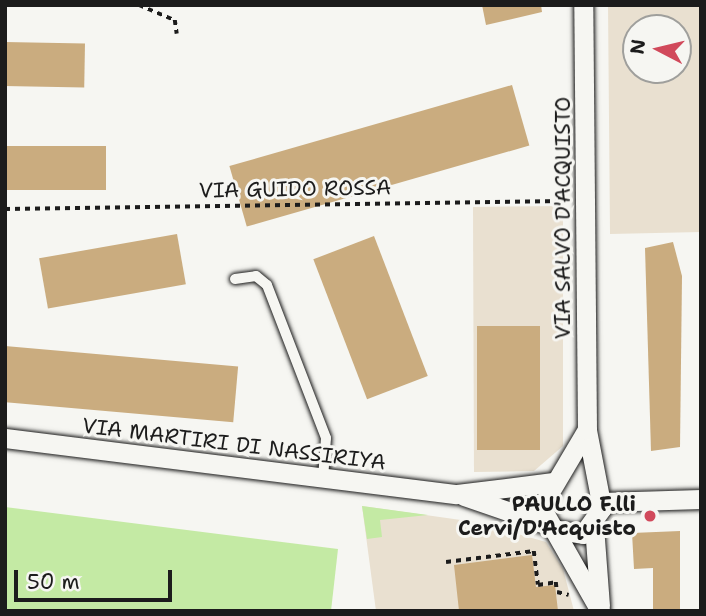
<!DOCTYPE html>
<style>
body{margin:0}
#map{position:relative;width:706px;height:616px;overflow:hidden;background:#f6f6f2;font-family:"Shantell Sans",sans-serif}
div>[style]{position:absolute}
.built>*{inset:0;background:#e9e0d0}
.green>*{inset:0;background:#c4eaa4}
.building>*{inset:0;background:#caac7f;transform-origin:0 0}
.path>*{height:3.5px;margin-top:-1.75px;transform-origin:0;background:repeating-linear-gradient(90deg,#1c1c1c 0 5px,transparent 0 10px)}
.roads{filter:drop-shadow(0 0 2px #1c1c1c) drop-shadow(0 0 2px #1c1c1c)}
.service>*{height:10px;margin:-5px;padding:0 5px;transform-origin:5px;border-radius:5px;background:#f6f6f2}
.minor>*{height:19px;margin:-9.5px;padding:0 9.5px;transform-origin:9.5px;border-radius:9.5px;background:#f6f6f2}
.dots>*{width:19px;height:19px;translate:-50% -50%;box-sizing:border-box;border:4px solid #f6f6f2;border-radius:50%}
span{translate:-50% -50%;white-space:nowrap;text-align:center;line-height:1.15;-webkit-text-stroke:6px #f6f6f2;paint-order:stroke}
.street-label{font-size:21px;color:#1c1c1c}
.poi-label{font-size:21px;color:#1c1c1c;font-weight:700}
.right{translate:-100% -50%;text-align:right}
.frame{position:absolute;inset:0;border:7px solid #1c1c1c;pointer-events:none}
.north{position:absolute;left:622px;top:14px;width:70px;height:70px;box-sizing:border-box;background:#f6f6f2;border:2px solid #9f9f9c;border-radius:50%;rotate:277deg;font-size:19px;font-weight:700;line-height:28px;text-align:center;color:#1c1c1c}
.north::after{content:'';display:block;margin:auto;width:24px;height:32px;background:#d1495b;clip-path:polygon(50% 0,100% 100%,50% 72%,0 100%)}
.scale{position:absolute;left:14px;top:570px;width:158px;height:32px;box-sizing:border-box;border:4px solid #1c1c1c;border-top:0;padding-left:9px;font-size:21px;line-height:24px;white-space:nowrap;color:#1c1c1c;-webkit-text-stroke:5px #f6f6f2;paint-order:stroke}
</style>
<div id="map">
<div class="built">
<div style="clip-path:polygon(evenodd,608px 5px,701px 5px,701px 232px,610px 234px,608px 5px,636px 28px,678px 28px,678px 70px,636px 70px,636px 28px)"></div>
<div style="clip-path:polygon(563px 206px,563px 446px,534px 471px,474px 472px,473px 207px)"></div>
<div style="clip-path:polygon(362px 506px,475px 522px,546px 542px,563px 569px,574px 611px,376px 611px)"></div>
</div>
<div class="green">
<div style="clip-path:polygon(362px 506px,428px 515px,380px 520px,382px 537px,367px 539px)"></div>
<div style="clip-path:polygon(5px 507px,338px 549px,331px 611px,5px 611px)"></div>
</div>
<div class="building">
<div style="clip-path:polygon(482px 5px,541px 5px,542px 12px,486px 25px)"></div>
<div style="left:5px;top:42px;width:80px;height:44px;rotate:1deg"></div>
<div style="left:512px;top:85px;width:63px;height:294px;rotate:74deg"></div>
<div style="left:5px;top:146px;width:101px;height:44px"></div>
<div style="left:177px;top:234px;width:51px;height:140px;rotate:80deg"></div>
<div style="left:374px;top:236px;width:150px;height:65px;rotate:69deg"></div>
<div style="clip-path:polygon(673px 242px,682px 276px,680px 447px,651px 451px,645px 248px)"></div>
<div style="left:477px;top:326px;width:63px;height:124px"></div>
<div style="left:5px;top:346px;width:234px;height:56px;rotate:5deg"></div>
<div style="clip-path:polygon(680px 531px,680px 611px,653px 611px,653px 568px,634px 569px,632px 533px)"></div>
<div style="clip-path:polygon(532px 555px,536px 587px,555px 585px,558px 611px,459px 611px,454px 565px)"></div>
</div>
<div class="path">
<div style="left:139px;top:5px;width:39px;rotate:23deg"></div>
<div style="left:175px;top:20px;width:14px;rotate:82deg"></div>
<div style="left:5px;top:209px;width:561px;rotate:-0.82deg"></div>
<div style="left:446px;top:562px;width:89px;rotate:-7.1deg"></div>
<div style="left:534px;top:551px;width:34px;rotate:83deg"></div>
<div style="left:538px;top:585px;width:18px;rotate:-9deg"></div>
<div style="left:556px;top:582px;width:10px;rotate:84deg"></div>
<div style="left:557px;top:592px;width:12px;rotate:14deg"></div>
</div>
<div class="roads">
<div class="service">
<div style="left:235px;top:279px;width:21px;rotate:-8deg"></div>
<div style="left:256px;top:276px;width:14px;rotate:39deg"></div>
<div style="left:267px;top:285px;width:164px;rotate:68.9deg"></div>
<div style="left:326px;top:438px;width:41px;rotate:94.2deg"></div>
</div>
<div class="minor">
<div style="left:586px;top:431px;width:88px;rotate:120.6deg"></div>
<div style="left:541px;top:507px;width:120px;rotate:60.4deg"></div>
<div style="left:5px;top:438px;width:455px;rotate:7.1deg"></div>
<div style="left:457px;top:494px;width:97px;rotate:-7.1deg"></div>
<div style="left:464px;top:496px;width:89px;rotate:19deg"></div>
<div style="left:602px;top:502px;width:99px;rotate:-1.7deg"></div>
<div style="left:594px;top:526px;width:80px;rotate:85.7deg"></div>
<div style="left:552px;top:529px;width:31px;rotate:9deg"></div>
<div style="left:583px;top:534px;width:32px;rotate:-54deg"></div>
<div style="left:602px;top:508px;width:79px;rotate:-100.9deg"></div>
<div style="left:587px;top:430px;width:425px;rotate:-90.5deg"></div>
</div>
</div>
<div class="dots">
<div style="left:650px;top:516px;background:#d1495b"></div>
</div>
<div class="street-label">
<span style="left:295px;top:189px;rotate:-1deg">VIA GUIDO ROSSA</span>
<span style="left:563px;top:218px;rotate:-90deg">VIA SALVO D'ACQUISTO</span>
<span style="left:234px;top:444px;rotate:7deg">VIA MARTIRI DI NASSIRIYA</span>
</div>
<div class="poi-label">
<span class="right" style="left:636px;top:516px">PAULLO F.lli<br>Cervi/D'Acquisto</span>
</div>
<div class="frame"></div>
<div class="north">N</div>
<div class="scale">50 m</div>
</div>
